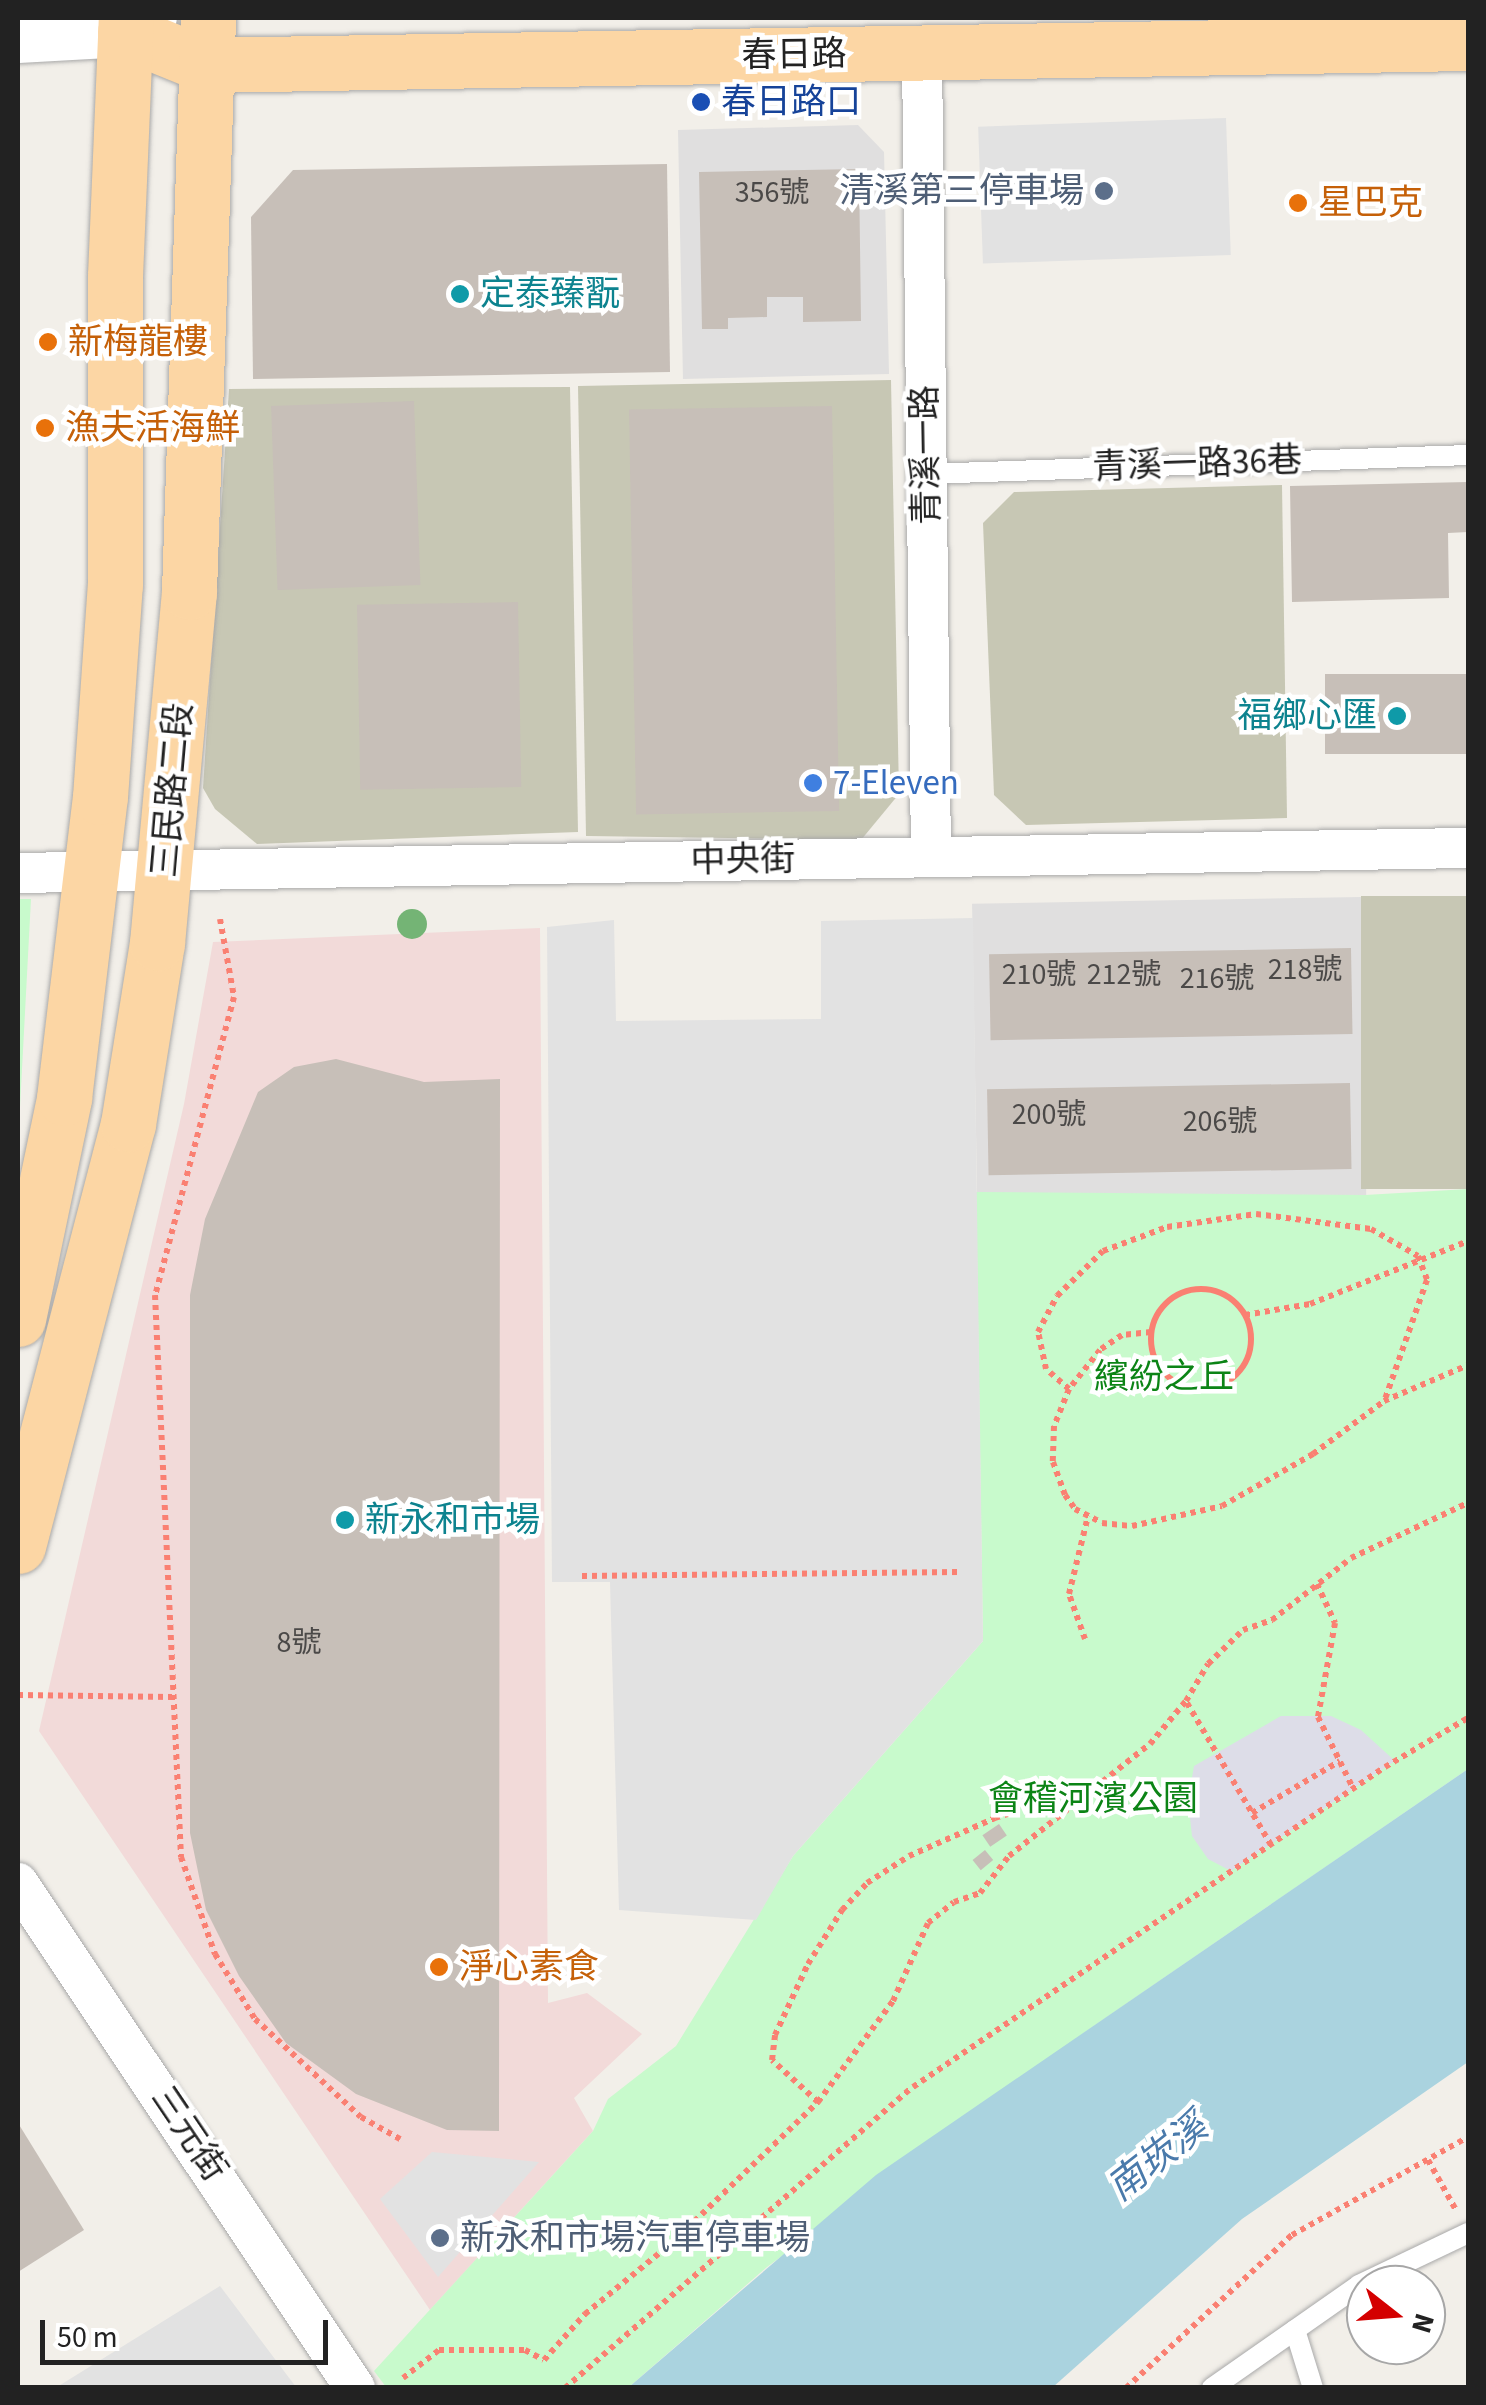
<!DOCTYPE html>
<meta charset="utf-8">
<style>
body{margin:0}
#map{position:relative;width:1486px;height:2405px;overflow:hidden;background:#f2efe9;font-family:"Source Sans 3","Noto Sans TC",sans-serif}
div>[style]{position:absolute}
.residential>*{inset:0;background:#e0dfdf;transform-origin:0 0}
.commercial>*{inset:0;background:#f2dad9}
.construction>*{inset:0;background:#c7c7b4;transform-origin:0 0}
.park>*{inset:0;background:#c8facc}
.parking>*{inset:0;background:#e2e2e2;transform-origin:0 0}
.plaza>*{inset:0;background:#dddde8}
.water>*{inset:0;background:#aad3df}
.building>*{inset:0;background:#c7bfb8;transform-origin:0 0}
.path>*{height:6px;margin-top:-3px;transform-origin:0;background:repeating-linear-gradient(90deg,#fa8072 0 5px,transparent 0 10px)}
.path>.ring{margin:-3px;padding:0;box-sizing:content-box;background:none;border:6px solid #fa8072;border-radius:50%}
.roads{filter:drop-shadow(0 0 2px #a9a9a9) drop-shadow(0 0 2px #a9a9a9)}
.service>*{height:20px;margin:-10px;padding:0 10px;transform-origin:10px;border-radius:10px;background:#fff}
.minor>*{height:40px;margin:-20px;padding:0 20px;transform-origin:20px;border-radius:20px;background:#fff}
.tertiary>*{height:50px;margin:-25px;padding:0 25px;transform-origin:25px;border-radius:25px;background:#fff}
.primary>*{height:55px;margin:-27.5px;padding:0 27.5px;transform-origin:27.5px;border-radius:27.5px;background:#fcd6a4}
.trees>*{width:30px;height:30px;margin:-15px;border-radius:50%;background:#74b475}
.dots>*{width:28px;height:28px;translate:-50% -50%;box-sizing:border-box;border:5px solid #fff;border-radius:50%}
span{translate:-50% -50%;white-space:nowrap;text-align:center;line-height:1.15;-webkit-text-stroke:9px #fff;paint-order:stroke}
.number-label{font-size:30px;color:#4b4948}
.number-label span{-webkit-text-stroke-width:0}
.street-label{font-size:35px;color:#222}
.transit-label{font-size:35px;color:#164399}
.left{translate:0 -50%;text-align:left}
.service-label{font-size:35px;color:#4e5e75}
.right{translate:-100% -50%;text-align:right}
.food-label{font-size:35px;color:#c56008}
.culture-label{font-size:35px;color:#0d838f}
.shop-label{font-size:35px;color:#366cbe}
.park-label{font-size:35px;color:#0c8416}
.water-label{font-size:38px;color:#4a7aab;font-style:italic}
.frame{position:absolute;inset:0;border:20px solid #222;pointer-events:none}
.north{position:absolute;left:1346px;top:2265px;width:100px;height:100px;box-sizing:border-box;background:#fff;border:2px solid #a7a7a7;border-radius:50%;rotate:107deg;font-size:28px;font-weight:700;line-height:40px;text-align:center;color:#222}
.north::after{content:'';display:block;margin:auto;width:35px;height:45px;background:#d40000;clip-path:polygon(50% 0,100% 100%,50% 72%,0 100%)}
.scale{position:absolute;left:40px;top:2320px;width:288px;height:45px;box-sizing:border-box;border:5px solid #222;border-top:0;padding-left:12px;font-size:30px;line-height:35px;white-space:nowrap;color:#222;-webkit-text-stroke:8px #fff;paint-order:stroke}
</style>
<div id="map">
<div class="residential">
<div style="clip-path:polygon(858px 125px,884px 152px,889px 374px,683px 379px,678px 130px)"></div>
<div style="left:1361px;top:897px;width:298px;height:389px;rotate:89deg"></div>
</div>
<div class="commercial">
<div style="clip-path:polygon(540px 928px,548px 2003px,587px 1993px,642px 2034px,574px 2098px,593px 2131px,430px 2310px,39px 1731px,184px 1104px,213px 942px)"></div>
</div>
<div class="construction">
<div style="clip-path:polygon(891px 380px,899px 794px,861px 840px,586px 836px,578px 386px)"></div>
<div style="clip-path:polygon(570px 387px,578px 832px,257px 844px,215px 809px,203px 788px,229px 389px)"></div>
<div style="clip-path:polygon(1282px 485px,1287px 818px,1026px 825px,994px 795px,983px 523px,1014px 492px)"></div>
<div style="left:1468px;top:896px;width:293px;height:107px;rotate:90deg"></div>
</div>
<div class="park">
<div style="clip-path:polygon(18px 899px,31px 899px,18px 1145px)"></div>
<div style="clip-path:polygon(1468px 1189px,1468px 1769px,1088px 2030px,767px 2267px,629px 2387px,386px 2387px,374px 2371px,593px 2131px,608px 2099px,676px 2046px,793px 1856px,983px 1641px,976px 1192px,1365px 1195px)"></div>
</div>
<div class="parking">
<div style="left:1226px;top:118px;width:137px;height:248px;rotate:88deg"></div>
<div style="clip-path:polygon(973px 918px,983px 1641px,793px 1856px,756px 1920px,619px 1910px,610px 1582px,552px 1582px,547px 927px,614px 920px,616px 1021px,821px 1019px,821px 921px)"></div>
<div style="clip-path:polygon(432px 2152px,539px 2162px,438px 2277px,380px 2199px)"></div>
<div style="clip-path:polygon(220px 2286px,296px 2387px,57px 2387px)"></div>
</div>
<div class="plaza">
<div style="clip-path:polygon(1281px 1716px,1331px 1716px,1361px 1730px,1395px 1761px,1231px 1871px,1208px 1859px,1192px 1836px,1188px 1800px,1194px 1766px)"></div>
</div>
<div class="water">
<div style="clip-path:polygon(1468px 1769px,1468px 2062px,1242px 2219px,1053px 2387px,629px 2387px,876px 2175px)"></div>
</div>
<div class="building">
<div style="clip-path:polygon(667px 164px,670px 372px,253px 379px,251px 217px,293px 170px)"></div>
<div style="clip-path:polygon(859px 169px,861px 321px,803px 322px,803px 297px,767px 297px,767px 317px,728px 318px,728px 329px,702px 329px,699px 172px)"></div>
<div style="left:414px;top:401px;width:184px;height:143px;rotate:88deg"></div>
<div style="left:832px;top:406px;width:405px;height:203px;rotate:89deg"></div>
<div style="clip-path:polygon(1468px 482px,1468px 532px,1448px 533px,1449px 598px,1292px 602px,1290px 486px)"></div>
<div style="left:518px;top:602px;width:185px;height:161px;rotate:89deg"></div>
<div style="left:1468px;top:674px;width:80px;height:143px;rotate:90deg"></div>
<div style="left:1351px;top:948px;width:86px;height:362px;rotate:89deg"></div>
<div style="clip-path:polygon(336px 1059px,424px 1082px,500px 1079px,499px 2131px,447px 2130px,356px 2094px,286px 2043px,239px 1976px,206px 1910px,190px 1833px,190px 1295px,205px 1219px,258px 1092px,294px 1067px)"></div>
<div style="left:1350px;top:1083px;width:86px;height:363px;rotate:89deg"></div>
<div style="left:999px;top:1824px;width:14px;height:20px;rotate:56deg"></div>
<div style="left:985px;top:1850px;width:13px;height:16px;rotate:51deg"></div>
<div style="clip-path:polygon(18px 2123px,84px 2230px,18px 2272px)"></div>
</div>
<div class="path">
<div style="left:220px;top:919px;width:79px;rotate:79.8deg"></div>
<div style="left:234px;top:997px;width:308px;rotate:104.8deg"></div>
<div style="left:155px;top:1295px;width:563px;rotate:87.35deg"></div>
<div style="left:181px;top:1857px;width:103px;rotate:70.7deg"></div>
<div style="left:215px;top:1954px;width:76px;rotate:58.4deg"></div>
<div style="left:255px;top:2019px;width:144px;rotate:42.8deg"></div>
<div style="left:361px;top:2117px;width:45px;rotate:29.4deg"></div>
<div class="ring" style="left:1151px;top:1289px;width:94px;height:94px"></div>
<div style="left:1245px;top:1315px;width:66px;rotate:-9.6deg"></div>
<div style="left:1310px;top:1304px;width:170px;rotate:-21.7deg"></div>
<div style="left:1151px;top:1332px;width:29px;rotate:174deg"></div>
<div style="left:1122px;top:1335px;width:27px;rotate:146deg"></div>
<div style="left:1100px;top:1350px;width:50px;rotate:128.5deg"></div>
<div style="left:1069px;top:1389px;width:40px;rotate:112deg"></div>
<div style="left:1054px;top:1426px;width:36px;rotate:92deg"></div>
<div style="left:1053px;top:1462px;width:35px;rotate:70deg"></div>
<div style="left:1065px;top:1495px;width:17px;rotate:54deg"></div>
<div style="left:1075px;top:1509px;width:30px;rotate:27deg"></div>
<div style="left:1102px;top:1523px;width:30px;rotate:6deg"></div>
<div style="left:1132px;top:1526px;width:92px;rotate:-12.5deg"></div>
<div style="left:1222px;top:1506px;width:105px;rotate:-29.7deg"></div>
<div style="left:1313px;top:1454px;width:89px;rotate:-36.7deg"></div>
<div style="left:1384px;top:1401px;width:91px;rotate:-23.2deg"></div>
<div style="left:1069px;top:1389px;width:30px;rotate:-139deg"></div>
<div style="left:1046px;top:1369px;width:38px;rotate:-102deg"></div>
<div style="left:1038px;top:1332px;width:41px;rotate:-62.2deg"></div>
<div style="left:1057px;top:1296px;width:64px;rotate:-44.4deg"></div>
<div style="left:1103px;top:1251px;width:68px;rotate:-20.6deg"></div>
<div style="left:1167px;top:1227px;width:90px;rotate:-8.3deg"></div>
<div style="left:1256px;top:1214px;width:116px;rotate:7.4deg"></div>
<div style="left:1371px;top:1229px;width:54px;rotate:29.9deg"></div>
<div style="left:1418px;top:1256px;width:26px;rotate:69deg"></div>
<div style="left:1427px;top:1280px;width:126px;rotate:109.4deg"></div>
<div style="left:582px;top:1576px;width:378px;rotate:-0.6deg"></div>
<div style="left:1317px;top:1584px;width:43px;rotate:65.2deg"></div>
<div style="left:1335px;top:1623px;width:96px;rotate:100.3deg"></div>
<div style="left:1318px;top:1717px;width:79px;rotate:63.8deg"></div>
<div style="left:1085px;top:1639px;width:48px;rotate:-109.6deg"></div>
<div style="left:1069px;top:1594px;width:80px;rotate:-76.3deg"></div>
<div style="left:18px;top:1695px;width:154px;rotate:0.7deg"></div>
<div style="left:1252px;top:1813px;width:102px;rotate:-30.6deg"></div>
<div style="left:1271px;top:1845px;width:167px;rotate:-120.6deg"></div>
<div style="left:1186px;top:1701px;width:43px;rotate:-59.3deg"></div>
<div style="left:1208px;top:1664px;width:49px;rotate:-44.2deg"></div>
<div style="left:1243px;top:1630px;width:31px;rotate:-19deg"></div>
<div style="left:1272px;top:1620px;width:100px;rotate:-38.1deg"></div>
<div style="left:1351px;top:1558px;width:129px;rotate:-25.2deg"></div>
<div style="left:818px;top:2102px;width:62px;rotate:-137.6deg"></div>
<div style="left:772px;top:2060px;width:25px;rotate:-83deg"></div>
<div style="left:775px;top:2035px;width:78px;rotate:-65.1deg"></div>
<div style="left:808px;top:1964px;width:64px;rotate:-57.8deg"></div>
<div style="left:842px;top:1910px;width:37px;rotate:-47deg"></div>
<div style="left:867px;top:1883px;width:50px;rotate:-32.7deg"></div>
<div style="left:909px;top:1856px;width:94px;rotate:-23.8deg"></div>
<div style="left:995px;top:1818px;width:50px;rotate:-17.4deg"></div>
<div style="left:1043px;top:1803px;width:23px;rotate:25deg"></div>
<div style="left:1428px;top:2160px;width:57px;rotate:60.8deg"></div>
<div style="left:403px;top:2378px;width:46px;rotate:-37.9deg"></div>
<div style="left:439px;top:2350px;width:86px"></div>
<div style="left:525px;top:2350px;width:21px;rotate:28deg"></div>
<div style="left:544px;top:2360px;width:62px;rotate:-48.3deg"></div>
<div style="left:585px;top:2314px;width:114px;rotate:-39.3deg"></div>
<div style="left:673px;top:2242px;width:202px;rotate:-44deg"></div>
<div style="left:818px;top:2102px;width:126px;rotate:-53.4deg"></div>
<div style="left:893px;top:2001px;width:85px;rotate:-65.8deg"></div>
<div style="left:928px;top:1923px;width:33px;rotate:-39deg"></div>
<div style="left:954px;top:1902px;width:28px;rotate:-19deg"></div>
<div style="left:980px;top:1893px;width:47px;rotate:-51.9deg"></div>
<div style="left:1009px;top:1856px;width:180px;rotate:-38.5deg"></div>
<div style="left:1150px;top:1744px;width:56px;rotate:-50.1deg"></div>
<div style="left:565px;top:2388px;width:460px;rotate:-40.9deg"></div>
<div style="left:913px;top:2087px;width:570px;rotate:-34.14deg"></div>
<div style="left:1385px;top:1767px;width:96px;rotate:-30.6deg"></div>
<div style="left:1126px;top:2388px;width:226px;rotate:-42.7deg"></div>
<div style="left:1292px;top:2235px;width:201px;rotate:-29.1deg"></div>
</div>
<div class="roads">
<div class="service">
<div style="left:927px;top:474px;width:541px;rotate:-2.01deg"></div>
<div style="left:1295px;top:2330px;width:61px;rotate:72.8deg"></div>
<div style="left:1212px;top:2388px;width:179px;rotate:-35deg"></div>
<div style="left:1359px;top:2285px;width:121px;rotate:-25.5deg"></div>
</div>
<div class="minor">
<div style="left:922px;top:53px;width:804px;rotate:89.36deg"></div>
<div style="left:18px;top:873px;width:1450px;rotate:-0.99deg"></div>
<div style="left:18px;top:1883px;width:607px;rotate:56.28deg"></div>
</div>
<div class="tertiary">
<div style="left:18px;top:38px;width:107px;rotate:-3.2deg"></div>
<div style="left:125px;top:32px;width:30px;rotate:-27deg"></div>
</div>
<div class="primary">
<div style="left:125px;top:32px;width:87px;rotate:22.2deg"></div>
<div style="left:206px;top:65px;width:1262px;rotate:-1deg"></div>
<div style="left:18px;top:1319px;width:226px;rotate:-78.2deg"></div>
<div style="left:64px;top:1098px;width:303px;rotate:-83.2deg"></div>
<div style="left:100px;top:797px;width:213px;rotate:-86deg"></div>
<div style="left:115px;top:585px;width:309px;rotate:-90deg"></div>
<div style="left:115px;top:276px;width:258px;rotate:-87.6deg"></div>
<div style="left:18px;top:1546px;width:436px;rotate:-75.4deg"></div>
<div style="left:128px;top:1124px;width:183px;rotate:-80.9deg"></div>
<div style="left:157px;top:943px;width:352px;rotate:-84.8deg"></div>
<div style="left:189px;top:592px;width:574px;rotate:-88.1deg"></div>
</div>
</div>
<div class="trees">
<div style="left:412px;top:924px"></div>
</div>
<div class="dots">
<div style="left:701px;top:102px;background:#1a4fb4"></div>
<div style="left:1104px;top:191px;background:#5c6f8a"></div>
<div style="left:1298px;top:203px;background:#e8710a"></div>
<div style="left:460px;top:294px;background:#0f9aa8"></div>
<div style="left:48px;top:342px;background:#e8710a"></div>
<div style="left:45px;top:428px;background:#e8710a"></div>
<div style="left:1397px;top:716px;background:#0f9aa8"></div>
<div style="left:813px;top:783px;background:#3f7fe0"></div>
<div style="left:345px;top:1520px;background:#0f9aa8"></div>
<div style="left:439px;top:1967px;background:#e8710a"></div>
<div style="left:440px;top:2238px;background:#5c6f8a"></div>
</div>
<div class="number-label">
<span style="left:772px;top:193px">356號</span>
<span style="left:1305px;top:970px">218號</span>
<span style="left:1039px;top:975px">210號</span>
<span style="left:1124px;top:975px">212號</span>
<span style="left:1217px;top:979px">216號</span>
<span style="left:1049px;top:1115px">200號</span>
<span style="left:1220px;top:1122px">206號</span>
<span style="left:299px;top:1643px">8號</span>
</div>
<div class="street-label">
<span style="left:794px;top:55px;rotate:-1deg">春日路</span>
<span style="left:926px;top:455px;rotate:-91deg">青溪一路</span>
<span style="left:1197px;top:464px;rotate:-2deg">青溪一路36巷</span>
<span style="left:172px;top:790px;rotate:-85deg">三民路二段</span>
<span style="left:743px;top:860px;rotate:-1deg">中央街</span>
<span style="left:189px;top:2134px;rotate:56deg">三元街</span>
</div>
<div class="transit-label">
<span class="left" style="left:721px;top:102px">春日路口</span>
</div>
<div class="service-label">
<span class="right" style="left:1084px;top:191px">清溪第三停車場</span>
<span class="left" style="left:460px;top:2238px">新永和市場汽車停車場</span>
</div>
<div class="food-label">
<span class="left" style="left:1318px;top:203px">星巴克</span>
<span class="left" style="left:68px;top:342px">新梅龍樓</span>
<span class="left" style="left:65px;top:428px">漁夫活海鮮</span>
<span class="left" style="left:459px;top:1967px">淨心素食</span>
</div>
<div class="culture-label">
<span class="left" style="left:480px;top:294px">定泰臻翫</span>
<span class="right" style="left:1377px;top:716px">福鄉心匯</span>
<span class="left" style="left:365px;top:1520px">新永和市場</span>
</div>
<div class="shop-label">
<span class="left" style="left:833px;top:783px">7-Eleven</span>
</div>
<div class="park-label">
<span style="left:1164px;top:1377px">繽紛之丘</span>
<span style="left:1093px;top:1799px">會稽河濱公園</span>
</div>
<div class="water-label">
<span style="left:1158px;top:2158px;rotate:-38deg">南崁溪</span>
</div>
<div class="frame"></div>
<div class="north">N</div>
<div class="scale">50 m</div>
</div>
